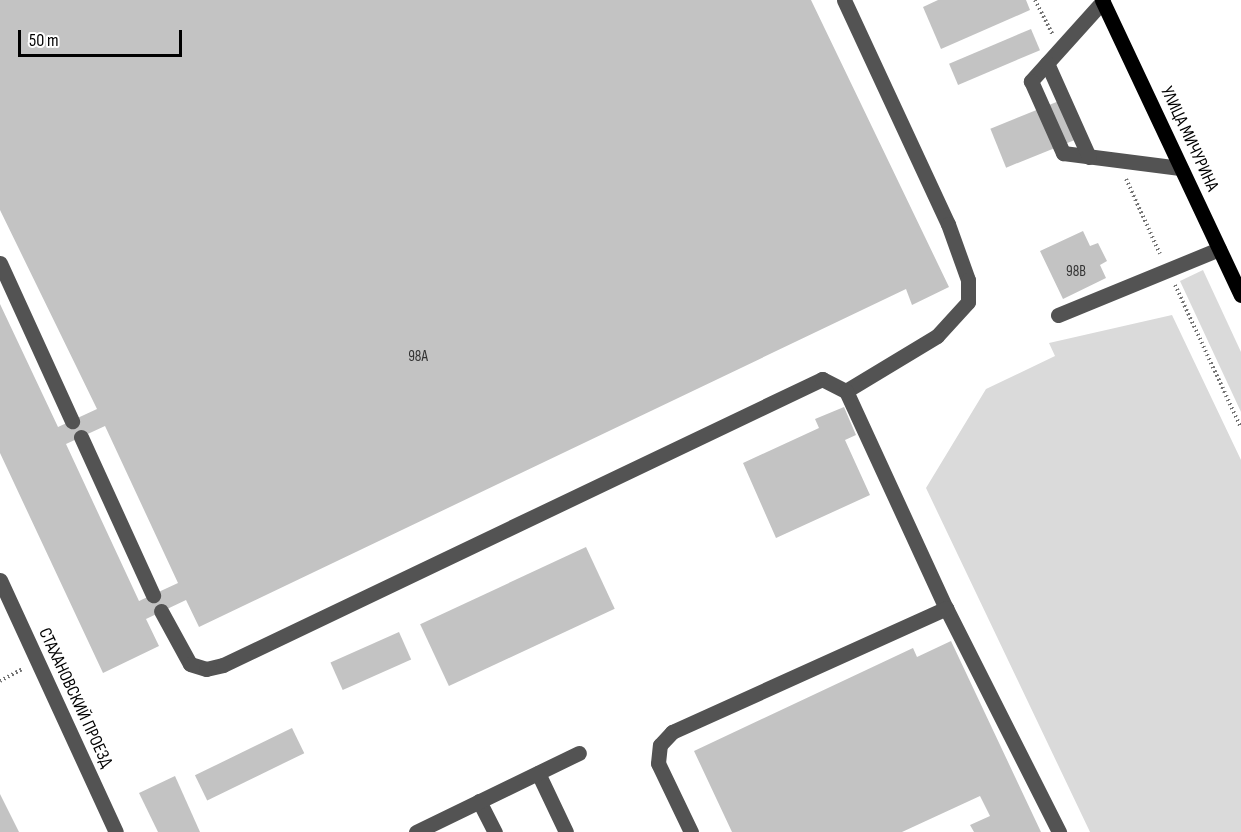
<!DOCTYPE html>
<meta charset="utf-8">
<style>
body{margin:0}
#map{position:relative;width:1241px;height:832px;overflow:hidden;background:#fff;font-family:"Sofia Sans Condensed",sans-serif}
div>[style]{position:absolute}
.green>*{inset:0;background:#dadada}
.building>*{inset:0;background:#c3c3c3;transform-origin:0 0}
.path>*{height:4px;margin-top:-2px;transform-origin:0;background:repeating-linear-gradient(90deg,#757575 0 1.5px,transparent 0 4.5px)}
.minor>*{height:15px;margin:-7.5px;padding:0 7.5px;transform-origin:7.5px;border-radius:7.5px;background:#535353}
.major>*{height:15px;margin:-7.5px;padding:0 7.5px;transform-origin:7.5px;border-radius:7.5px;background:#000}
span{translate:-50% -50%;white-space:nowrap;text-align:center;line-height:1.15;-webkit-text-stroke:4.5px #fff;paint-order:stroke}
.number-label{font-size:15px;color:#313131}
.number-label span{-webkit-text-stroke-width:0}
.street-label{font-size:18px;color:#000}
.scale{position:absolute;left:18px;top:30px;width:164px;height:27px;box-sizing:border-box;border:3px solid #000;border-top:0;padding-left:8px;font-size:18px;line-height:21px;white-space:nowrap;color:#000;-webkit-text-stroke:4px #fff;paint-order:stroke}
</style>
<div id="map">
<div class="green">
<div style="clip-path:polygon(1203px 270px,1241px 352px,1241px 412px,1180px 281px)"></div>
<div style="clip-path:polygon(1172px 315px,1241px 460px,1241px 832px,1090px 832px,926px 488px,986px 389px,1055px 356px,1049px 343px)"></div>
</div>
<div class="building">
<div style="clip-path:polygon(evenodd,0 0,811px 0,949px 287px,912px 305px,906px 289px,199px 627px,186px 600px,146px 619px,159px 646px,103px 673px,0 453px,0 304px,58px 427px,97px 409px,0 210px,0 0,105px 426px,178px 583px,139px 601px,66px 444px,105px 426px)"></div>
<div style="clip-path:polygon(938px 0,1026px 0,1030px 10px,941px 49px,923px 7px)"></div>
<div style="left:1031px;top:29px;width:23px;height:89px;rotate:67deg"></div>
<div style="left:1059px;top:101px;width:42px;height:74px;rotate:68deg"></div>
<div style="clip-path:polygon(1083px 231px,1090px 246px,1098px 243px,1107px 261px,1100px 265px,1106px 278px,1063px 299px,1040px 251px)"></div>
<div style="clip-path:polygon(844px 407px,856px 435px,845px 440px,870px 495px,776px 538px,743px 463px,819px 428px,815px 419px)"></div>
<div style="left:586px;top:547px;width:68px;height:183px;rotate:65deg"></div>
<div style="left:399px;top:632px;width:30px;height:75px;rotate:66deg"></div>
<div style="clip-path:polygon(951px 641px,1041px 832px,974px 832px,970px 825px,990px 816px,980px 796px,902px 832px,732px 832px,694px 751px,913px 648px,917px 657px)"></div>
<div style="left:292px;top:728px;width:28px;height:108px;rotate:64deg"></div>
<div style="clip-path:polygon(175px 776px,200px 832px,158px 832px,139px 793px)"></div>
<div style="clip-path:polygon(0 794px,19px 832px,0 832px)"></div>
</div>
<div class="path">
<div style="left:1035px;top:0;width:38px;rotate:63deg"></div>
<div style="left:1126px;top:179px;width:82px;rotate:65.6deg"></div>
<div style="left:1175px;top:285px;width:157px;rotate:65.2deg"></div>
<div style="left:0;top:681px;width:26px;rotate:-28deg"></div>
</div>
<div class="minor">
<div style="left:844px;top:0;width:247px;rotate:65.1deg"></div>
<div style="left:948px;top:224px;width:59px;rotate:70.3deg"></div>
<div style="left:968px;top:280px;width:22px;rotate:90deg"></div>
<div style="left:968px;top:302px;width:46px;rotate:132.4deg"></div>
<div style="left:937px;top:336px;width:106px;rotate:148.9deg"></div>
<div style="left:1103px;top:1px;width:108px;rotate:132deg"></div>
<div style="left:1031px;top:81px;width:79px;rotate:66deg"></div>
<div style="left:1063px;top:153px;width:118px;rotate:7.3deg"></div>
<div style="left:1047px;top:63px;width:103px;rotate:65.9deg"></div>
<div style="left:0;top:263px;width:174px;rotate:65.5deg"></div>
<div style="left:1058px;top:315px;width:174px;rotate:-22.3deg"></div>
<div style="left:81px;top:437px;width:174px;rotate:65.5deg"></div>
<div style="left:0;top:580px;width:277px;rotate:65.3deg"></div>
<div style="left:161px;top:611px;width:60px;rotate:61.3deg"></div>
<div style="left:190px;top:664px;width:17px;rotate:17deg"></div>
<div style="left:206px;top:669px;width:17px;rotate:-13deg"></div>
<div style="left:223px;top:665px;width:664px;rotate:-25.52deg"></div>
<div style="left:822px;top:379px;width:27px;rotate:27deg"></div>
<div style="left:846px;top:391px;width:239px;rotate:65.3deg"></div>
<div style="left:946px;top:608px;width:251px;rotate:63.2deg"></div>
<div style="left:538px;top:773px;width:65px;rotate:64.6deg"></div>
<div style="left:479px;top:801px;width:35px;rotate:63deg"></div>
<div style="left:416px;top:832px;width:181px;rotate:-25.9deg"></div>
<div style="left:691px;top:832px;width:76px;rotate:-115.6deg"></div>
<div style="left:658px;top:763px;width:18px;rotate:-84deg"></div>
<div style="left:660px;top:745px;width:18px;rotate:-47deg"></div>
<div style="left:672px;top:732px;width:301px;rotate:-24.3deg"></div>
</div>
<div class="major">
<div style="left:1102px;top:0;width:326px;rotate:64.8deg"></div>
</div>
<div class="number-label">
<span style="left:1076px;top:272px">98В</span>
<span style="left:418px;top:357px">98А</span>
</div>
<div class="street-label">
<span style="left:1189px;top:139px;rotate:65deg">УЛИЦА МИЧУРИНА</span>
<span style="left:75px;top:698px;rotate:65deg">СТАХАНОВСКИЙ ПРОЕЗД</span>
</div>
<div class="scale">50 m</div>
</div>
